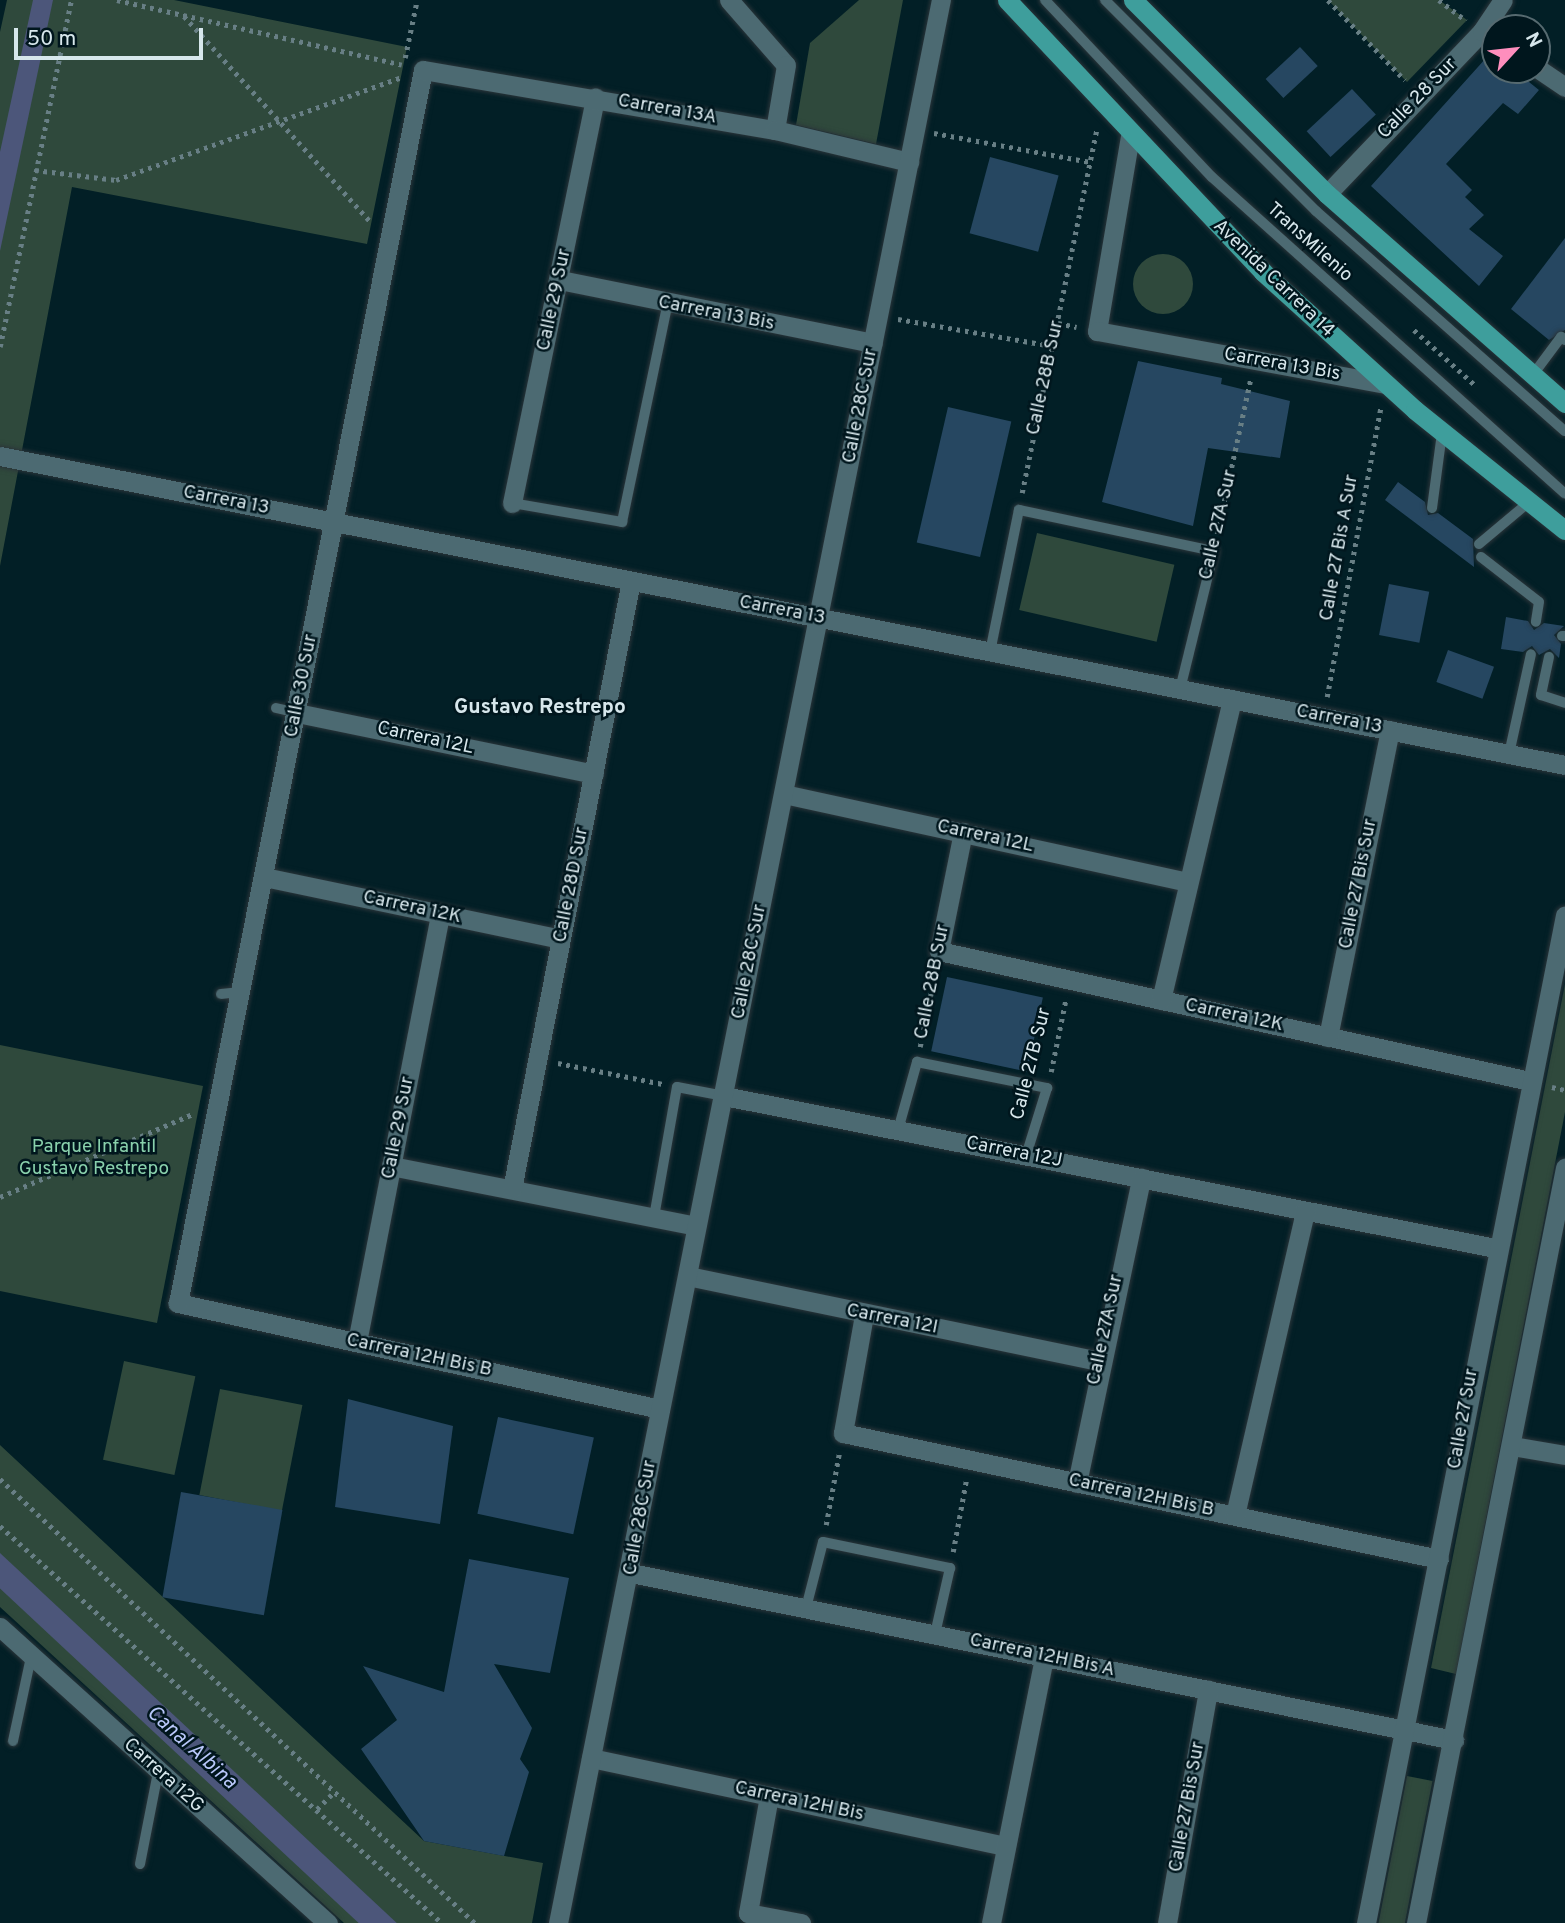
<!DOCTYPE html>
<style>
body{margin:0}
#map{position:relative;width:1565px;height:1923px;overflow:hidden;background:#021f26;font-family:Overpass,sans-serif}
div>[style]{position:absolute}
.green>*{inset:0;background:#2f493c;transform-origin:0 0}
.round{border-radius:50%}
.water>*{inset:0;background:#4c567a;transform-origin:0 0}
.building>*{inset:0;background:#264761;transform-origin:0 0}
.path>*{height:4.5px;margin-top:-2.25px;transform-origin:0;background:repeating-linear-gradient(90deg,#687f85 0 3.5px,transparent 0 8.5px)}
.roads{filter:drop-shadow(0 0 2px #2b353a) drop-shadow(0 0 2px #2b353a)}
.service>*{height:10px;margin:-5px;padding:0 5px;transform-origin:5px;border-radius:5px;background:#4c6a72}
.minor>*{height:19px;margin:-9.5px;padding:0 9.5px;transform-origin:9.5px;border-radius:9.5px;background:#4c6a72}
.tertiary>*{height:19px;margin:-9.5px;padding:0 9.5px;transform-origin:9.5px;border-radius:9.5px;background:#4c6a72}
.secondary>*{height:19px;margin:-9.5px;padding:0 9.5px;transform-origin:9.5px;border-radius:9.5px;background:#4c6a72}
.primary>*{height:19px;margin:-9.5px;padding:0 9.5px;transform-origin:9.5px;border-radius:9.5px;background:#3e9e9c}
span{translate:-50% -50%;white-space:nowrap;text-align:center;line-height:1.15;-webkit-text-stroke:5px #00161d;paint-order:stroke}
.street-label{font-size:19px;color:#d7e7ec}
.park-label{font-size:19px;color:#89d1ac}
.neighbourhood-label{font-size:21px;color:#d7e7ec;font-weight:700}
.water-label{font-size:21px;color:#b9c8fa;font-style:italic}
.north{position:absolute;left:1481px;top:14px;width:70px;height:70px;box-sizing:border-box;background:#00161d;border:2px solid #566a70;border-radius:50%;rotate:63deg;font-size:19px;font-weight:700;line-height:28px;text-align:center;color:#d7e7ec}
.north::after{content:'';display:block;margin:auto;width:24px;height:32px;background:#fe8ebd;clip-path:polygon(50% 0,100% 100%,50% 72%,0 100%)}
.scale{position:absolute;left:14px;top:28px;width:189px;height:32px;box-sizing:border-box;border:4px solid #d7e7ec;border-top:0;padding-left:9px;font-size:21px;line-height:24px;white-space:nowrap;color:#d7e7ec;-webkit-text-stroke:5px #00161d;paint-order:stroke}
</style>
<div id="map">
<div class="green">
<div style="clip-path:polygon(7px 0,174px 0,407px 47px,367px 244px,72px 187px,0 566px,0 32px)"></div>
<div style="clip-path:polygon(859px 0,903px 0,876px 144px,796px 125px,810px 43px)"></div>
<div style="clip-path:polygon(1328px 0,1439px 0,1467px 20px,1407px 82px)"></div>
<div class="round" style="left:1133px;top:254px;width:60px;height:60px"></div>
<div style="left:1037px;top:533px;width:141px;height:79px;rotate:13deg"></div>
<div style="clip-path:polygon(1565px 984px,1565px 1112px,1456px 1674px,1431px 1668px)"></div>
<div style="clip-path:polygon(0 1045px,203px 1086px,157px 1323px,0 1291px)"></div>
<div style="left:124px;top:1361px;width:73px;height:101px;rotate:12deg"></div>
<div style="left:220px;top:1389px;width:84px;height:108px;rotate:11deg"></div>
<div style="clip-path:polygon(0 1445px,424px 1841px,543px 1863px,532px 1923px,344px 1923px,0 1607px)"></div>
<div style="left:1407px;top:1776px;width:26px;height:150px;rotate:11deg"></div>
</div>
<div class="water">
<div style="clip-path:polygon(33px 0,53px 0,0 251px,0 152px)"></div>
<div style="left:0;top:1553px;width:543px;height:26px;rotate:43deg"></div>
</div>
<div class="building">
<div style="left:1300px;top:47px;width:26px;height:47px;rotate:47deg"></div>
<div style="clip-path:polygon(1495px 48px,1495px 70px,1514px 70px,1539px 90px,1518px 114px,1503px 103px,1446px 164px,1472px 190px,1465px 197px,1484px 215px,1469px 229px,1503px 256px,1479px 286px,1371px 186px)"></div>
<div style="left:1352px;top:89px;width:35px;height:62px;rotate:47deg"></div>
<div style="left:990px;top:157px;width:71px;height:79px;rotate:15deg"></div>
<div style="clip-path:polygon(1565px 238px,1565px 330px,1549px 340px,1511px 309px)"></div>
<div style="clip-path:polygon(1138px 361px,1222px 378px,1221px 384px,1290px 401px,1280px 458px,1208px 448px,1193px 526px,1102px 502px)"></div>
<div style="left:948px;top:407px;width:65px;height:139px;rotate:13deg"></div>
<div style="clip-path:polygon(1398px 482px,1425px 502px,1428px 515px,1438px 513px,1473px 539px,1474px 567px,1385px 500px)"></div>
<div style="left:1389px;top:584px;width:41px;height:52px;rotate:11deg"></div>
<div style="clip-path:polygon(1506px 617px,1528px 621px,1534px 630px,1544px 623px,1564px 626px,1554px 635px,1561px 644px,1559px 658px,1550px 649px,1539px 655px,1532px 646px,1523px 652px,1501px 649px)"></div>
<div style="left:1448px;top:650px;width:49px;height:34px;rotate:20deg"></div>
<div style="left:947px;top:977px;width:98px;height:76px;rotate:12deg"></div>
<div style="clip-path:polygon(348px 1399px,453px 1426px,440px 1524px,335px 1507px)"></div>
<div style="left:498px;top:1417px;width:98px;height:99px;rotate:12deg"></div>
<div style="left:181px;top:1492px;width:103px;height:107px;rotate:10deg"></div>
<div style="clip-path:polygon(469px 1559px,569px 1578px,550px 1673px,494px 1664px,532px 1728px,520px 1759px,529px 1772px,504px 1856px,424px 1841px,361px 1749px,397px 1720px,363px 1666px,444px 1692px)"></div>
</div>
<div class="path">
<div style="left:117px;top:0;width:292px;rotate:12.8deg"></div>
<div style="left:1328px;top:0;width:111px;rotate:46.1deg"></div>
<div style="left:1439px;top:0;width:34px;rotate:37deg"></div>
<div style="left:184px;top:16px;width:278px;rotate:47.8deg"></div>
<div style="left:405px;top:58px;width:59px;rotate:-78.3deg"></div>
<div style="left:934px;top:133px;width:159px;rotate:10.5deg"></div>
<div style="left:35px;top:170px;width:82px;rotate:7deg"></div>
<div style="left:116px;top:180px;width:302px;rotate:-19.8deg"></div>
<div style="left:898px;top:319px;width:157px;rotate:9.9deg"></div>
<div style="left:1058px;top:323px;width:19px;rotate:12deg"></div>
<div style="left:1414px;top:330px;width:82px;rotate:42deg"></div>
<div style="left:0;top:347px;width:354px;rotate:-78.4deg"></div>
<div style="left:1022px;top:493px;width:373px;rotate:-78.4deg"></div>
<div style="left:1217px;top:534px;width:157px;rotate:-77.8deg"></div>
<div style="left:1327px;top:697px;width:296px;rotate:-79.5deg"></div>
<div style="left:920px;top:1047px;width:76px;rotate:-78.5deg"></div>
<div style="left:558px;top:1063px;width:107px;rotate:11.3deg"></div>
<div style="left:1051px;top:1072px;width:76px;rotate:-78.5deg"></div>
<div style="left:1552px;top:1087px;width:13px;rotate:13deg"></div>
<div style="left:0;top:1197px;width:212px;rotate:-23.3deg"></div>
<div style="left:0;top:1479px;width:650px;rotate:43.07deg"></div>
<div style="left:826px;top:1525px;width:72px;rotate:-79.6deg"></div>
<div style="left:0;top:1526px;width:594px;rotate:41.93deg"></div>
<div style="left:953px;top:1552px;width:72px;rotate:-79.6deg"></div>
<div style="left:317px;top:1809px;width:23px;rotate:-45deg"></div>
</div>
<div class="roads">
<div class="service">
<div style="left:1045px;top:0;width:243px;rotate:46.7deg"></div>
<div style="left:1212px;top:177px;width:474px;rotate:41.9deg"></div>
<div style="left:1105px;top:0;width:298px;rotate:45deg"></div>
<div style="left:1316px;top:211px;width:332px;rotate:41.5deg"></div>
<div style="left:1532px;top:376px;width:49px;rotate:-53.4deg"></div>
<div style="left:1561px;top:337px;width:5px;rotate:37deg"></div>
<div style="left:512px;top:503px;width:112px;rotate:9.8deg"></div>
<div style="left:622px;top:522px;width:221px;rotate:-78.2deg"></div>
<div style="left:1432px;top:508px;width:76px;rotate:-82.4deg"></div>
<div style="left:1479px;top:544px;width:65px;rotate:-40deg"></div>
<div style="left:1481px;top:557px;width:73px;rotate:37.8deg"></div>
<div style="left:1539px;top:602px;width:20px;rotate:99deg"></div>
<div style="left:1562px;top:636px;width:3px"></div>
<div style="left:990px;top:652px;width:145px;rotate:-78.5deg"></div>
<div style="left:1019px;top:510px;width:199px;rotate:11.9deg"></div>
<div style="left:1214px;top:551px;width:142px;rotate:103.8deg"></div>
<div style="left:1549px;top:657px;width:39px;rotate:102deg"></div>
<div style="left:1541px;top:695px;width:25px;rotate:18deg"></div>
<div style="left:276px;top:708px;width:22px;rotate:13deg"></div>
<div style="left:1509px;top:754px;width:102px;rotate:-77.6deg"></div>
<div style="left:221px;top:994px;width:20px;rotate:-6deg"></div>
<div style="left:898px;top:1130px;width:71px;rotate:-74.4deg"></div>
<div style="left:917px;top:1062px;width:133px;rotate:11.3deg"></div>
<div style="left:1047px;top:1088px;width:71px;rotate:107.2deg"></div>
<div style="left:654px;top:1217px;width:132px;rotate:-80deg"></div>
<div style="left:677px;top:1087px;width:48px;rotate:10.8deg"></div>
<div style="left:806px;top:1608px;width:68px;rotate:-75.6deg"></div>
<div style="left:823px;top:1542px;width:130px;rotate:11.6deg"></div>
<div style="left:950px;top:1568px;width:68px;rotate:102.8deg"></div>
<div style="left:13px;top:1741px;width:86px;rotate:-77.9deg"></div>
<div style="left:140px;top:1864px;width:94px;rotate:-78.9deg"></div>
</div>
<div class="minor">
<div style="left:729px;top:0;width:86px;rotate:48.8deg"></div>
<div style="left:786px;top:65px;width:66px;rotate:99.6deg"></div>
<div style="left:1537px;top:68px;width:34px;rotate:34deg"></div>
<div style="left:1130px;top:136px;width:198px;rotate:99.6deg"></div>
<div style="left:1097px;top:331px;width:293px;rotate:10.4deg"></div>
<div style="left:560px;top:280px;width:319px;rotate:11.4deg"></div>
<div style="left:512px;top:503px;width:414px;rotate:-78.4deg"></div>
<div style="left:297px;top:713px;width:303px;rotate:11.6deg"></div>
<div style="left:784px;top:794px;width:412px;rotate:12.3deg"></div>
<div style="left:963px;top:832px;width:121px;rotate:101.4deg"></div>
<div style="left:939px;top:951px;width:605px;rotate:12.41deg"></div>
<div style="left:264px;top:877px;width:303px;rotate:11.8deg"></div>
<div style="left:1161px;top:1000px;width:309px;rotate:-76.7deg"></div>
<div style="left:1328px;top:1037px;width:313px;rotate:-78.6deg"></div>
<div style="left:724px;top:1096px;width:786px;rotate:11.15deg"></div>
<div style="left:391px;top:1166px;width:311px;rotate:11.1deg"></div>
<div style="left:512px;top:1189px;width:620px;rotate:-78.93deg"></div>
<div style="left:688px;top:1276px;width:419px;rotate:11.7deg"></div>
<div style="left:864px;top:1315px;width:120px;rotate:100.1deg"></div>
<div style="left:843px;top:1433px;width:609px;rotate:11.94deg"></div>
<div style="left:357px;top:1342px;width:436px;rotate:-79deg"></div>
<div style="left:660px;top:1409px;width:494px;rotate:-167.6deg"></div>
<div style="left:178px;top:1303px;width:1257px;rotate:-78.76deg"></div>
<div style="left:423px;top:70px;width:357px;rotate:9.7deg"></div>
<div style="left:775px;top:130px;width:138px;rotate:13.4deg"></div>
<div style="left:1512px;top:1446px;width:54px;rotate:9.6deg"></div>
<div style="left:1077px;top:1483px;width:312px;rotate:-78.1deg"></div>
<div style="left:1235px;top:1515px;width:312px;rotate:-77deg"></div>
<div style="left:631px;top:1573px;width:840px;rotate:11.47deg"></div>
<div style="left:0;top:1627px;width:442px;rotate:42.1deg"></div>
<div style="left:591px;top:1758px;width:424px;rotate:12deg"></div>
<div style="left:769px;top:1796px;width:119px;rotate:100.2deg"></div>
<div style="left:748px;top:1913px;width:54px;rotate:10.7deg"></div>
<div style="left:558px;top:1923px;width:1961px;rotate:-78.74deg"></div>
<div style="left:991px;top:1923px;width:271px;rotate:-78.7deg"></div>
<div style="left:1167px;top:1923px;width:237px;rotate:-80deg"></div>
</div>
<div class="tertiary">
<div style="left:1327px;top:194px;width:225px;rotate:-46.4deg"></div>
<div style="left:1482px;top:31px;width:37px;rotate:-56deg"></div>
<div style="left:0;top:456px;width:1595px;rotate:11.17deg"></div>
</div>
<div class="secondary">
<div style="left:1366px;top:1923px;width:1027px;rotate:-78.83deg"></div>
<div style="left:1416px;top:1923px;width:770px;rotate:-78.84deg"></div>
</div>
<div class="primary">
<div style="left:1007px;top:0;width:374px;rotate:46.7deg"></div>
<div style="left:1263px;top:272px;width:205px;rotate:42.2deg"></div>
<div style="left:1415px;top:410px;width:192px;rotate:38.7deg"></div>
<div style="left:1133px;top:0;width:274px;rotate:45deg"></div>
<div style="left:1327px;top:194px;width:317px;rotate:41.3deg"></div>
</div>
</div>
<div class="street-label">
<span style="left:1418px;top:99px;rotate:-46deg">Calle 28 Sur</span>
<span style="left:667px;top:110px;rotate:10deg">Carrera 13A</span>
<span style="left:1309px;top:243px;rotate:42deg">TransMilenio</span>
<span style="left:1273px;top:279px;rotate:44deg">Avenida Carrera 14</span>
<span style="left:555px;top:300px;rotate:-78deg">Calle 29 Sur</span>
<span style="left:716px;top:314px;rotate:11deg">Carrera 13 Bis</span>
<span style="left:1282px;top:365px;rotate:10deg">Carrera 13 Bis</span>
<span style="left:1046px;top:378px;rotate:-78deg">Calle 28B Sur</span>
<span style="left:861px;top:406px;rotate:-79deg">Calle 28C Sur</span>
<span style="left:226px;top:501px;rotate:11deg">Carrera 13</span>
<span style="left:1219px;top:525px;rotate:-77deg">Calle 27A Sur</span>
<span style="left:1340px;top:548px;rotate:-80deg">Calle 27 Bis A Sur</span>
<span style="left:782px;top:611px;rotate:11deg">Carrera 13</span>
<span style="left:302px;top:686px;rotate:-79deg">Calle 30 Sur</span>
<span style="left:1339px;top:720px;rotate:11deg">Carrera 13</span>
<span style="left:425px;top:739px;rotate:12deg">Carrera 12L</span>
<span style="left:985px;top:837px;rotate:12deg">Carrera 12L</span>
<span style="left:1359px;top:884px;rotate:-79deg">Calle 27 Bis Sur</span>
<span style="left:572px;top:885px;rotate:-79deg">Calle 28D Sur</span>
<span style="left:412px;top:908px;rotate:12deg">Carrera 12K</span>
<span style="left:750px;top:962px;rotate:-79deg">Calle 28C Sur</span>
<span style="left:933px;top:982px;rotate:-79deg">Calle 28B Sur</span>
<span style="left:1234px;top:1016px;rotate:12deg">Carrera 12K</span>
<span style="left:1032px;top:1064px;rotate:-76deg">Calle 27B Sur</span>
<span style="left:399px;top:1128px;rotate:-79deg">Calle 29 Sur</span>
<span style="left:1014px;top:1153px;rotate:11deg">Carrera 12J</span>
<span style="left:892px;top:1320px;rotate:11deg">Carrera 12I</span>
<span style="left:1106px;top:1330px;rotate:-78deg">Calle 27A Sur</span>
<span style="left:419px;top:1356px;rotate:12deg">Carrera 12H Bis B</span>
<span style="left:1464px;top:1419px;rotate:-80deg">Calle 27 Sur</span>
<span style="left:1141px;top:1496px;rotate:12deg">Carrera 12H Bis B</span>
<span style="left:641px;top:1518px;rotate:-80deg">Calle 28C Sur</span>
<span style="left:1042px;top:1656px;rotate:12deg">Carrera 12H Bis A</span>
<span style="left:163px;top:1776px;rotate:42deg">Carrera 12G</span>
<span style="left:799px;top:1802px;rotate:12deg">Carrera 12H Bis</span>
<span style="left:1188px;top:1807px;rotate:-80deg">Calle 27 Bis Sur</span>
</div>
<div class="park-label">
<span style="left:94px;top:1159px">Parque Infantil<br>Gustavo Restrepo</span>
</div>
<div class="neighbourhood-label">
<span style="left:540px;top:708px">Gustavo Restrepo</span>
</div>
<div class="water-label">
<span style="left:191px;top:1748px;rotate:42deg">Canal Albina</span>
</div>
<div class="north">N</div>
<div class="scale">50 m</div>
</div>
